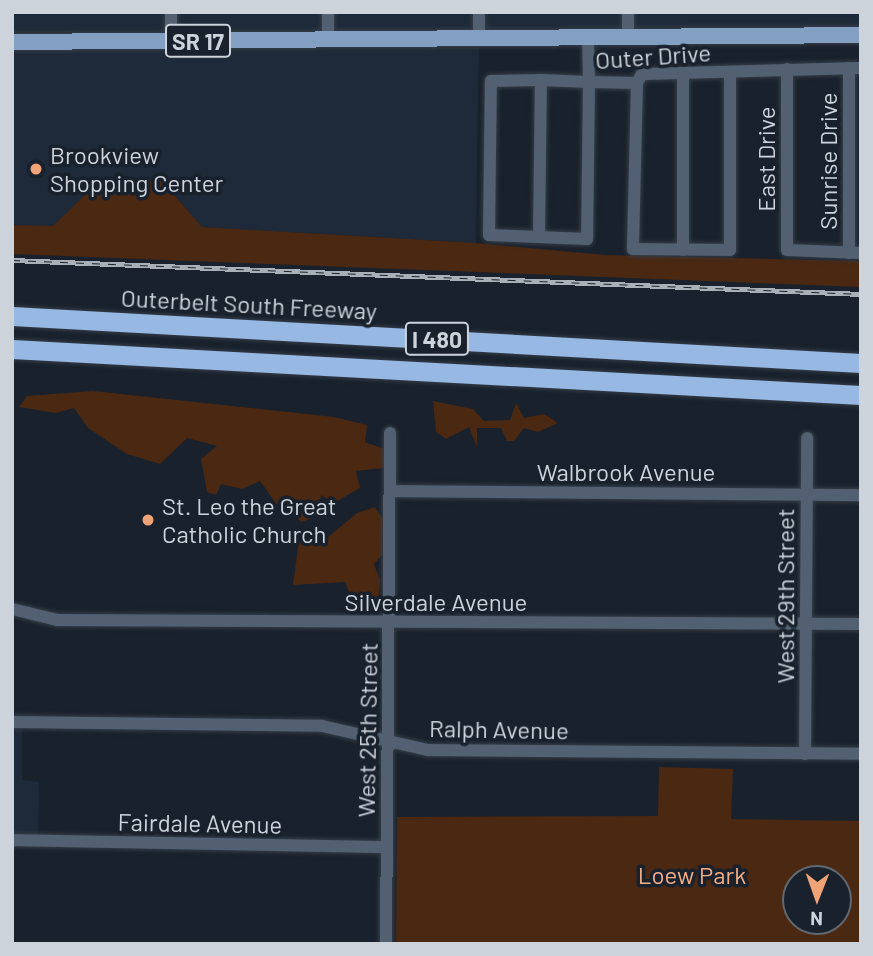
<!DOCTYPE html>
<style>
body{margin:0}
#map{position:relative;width:873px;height:956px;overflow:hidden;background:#18212c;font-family:Barlow,sans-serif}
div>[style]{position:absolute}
.built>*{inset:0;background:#1e2a39}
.green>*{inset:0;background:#4a2812}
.roads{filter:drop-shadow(0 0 2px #353d48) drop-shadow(0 0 2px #353d48)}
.minor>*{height:12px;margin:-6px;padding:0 6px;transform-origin:6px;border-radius:6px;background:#526071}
.major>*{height:16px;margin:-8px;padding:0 8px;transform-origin:8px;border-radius:8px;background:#839fc2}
.highway>*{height:19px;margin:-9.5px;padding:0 9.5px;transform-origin:9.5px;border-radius:9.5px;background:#96b8e3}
.rail>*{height:5px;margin-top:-2.5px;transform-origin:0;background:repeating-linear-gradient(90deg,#18212c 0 8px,#a9b0b8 0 16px);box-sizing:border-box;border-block:2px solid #a9b0b8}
.dots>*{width:19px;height:19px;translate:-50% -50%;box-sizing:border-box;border:4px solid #18212c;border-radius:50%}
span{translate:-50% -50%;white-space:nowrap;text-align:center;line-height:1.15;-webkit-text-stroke:7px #18212c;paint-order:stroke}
.shield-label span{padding:2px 5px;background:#18212c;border:2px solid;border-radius:5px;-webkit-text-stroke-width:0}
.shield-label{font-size:23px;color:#cdd3db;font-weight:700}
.street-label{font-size:24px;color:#cdd3db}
.poi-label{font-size:24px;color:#cdd3db}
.left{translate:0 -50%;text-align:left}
.park-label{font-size:24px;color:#f5ad83}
.frame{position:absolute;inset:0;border:14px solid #cdd3db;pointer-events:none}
.north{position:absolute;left:782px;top:865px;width:70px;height:70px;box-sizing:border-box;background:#18212c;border:2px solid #606872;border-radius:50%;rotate:181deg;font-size:19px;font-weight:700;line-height:28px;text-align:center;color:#cdd3db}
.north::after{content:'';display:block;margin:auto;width:24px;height:32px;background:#efa376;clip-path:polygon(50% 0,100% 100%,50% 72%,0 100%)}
</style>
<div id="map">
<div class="built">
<div style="clip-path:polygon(12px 12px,861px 12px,861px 35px,479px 35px,476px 243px,202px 227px,162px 181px,99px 182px,53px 226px,12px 227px)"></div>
<div style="clip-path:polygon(12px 722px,22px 722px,22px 780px,39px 782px,38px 841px,12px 840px)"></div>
</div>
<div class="green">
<div style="clip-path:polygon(162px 181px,202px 227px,476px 243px,605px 255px,861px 261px,861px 287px,12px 254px,12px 225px,53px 226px,98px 182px)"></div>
<div style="clip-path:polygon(93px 391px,334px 417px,367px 425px,365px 442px,384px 449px,384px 468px,356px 471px,360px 488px,332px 504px,322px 495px,310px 519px,302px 522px,277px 505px,260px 481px,242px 489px,221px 484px,216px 495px,207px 492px,201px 459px,217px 446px,187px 438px,160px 464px,127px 454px,88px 428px,74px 408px,56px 413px,19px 407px,27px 396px)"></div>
<div style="clip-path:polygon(433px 401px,473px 409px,484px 421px,510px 420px,516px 403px,524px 418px,544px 414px,558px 423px,538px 432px,524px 428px,514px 441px,507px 441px,501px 428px,477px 428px,477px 447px,469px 427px,446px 439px,436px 432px)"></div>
<div style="clip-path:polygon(375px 507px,383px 519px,382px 555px,374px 564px,380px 580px,378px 603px,350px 594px,345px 582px,293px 585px,300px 533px,316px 529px,322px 542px,357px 513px)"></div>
<div style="clip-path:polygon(evenodd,659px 767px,733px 769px,731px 819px,861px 821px,861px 944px,396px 944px,397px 817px,658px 816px,659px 767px,838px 879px,838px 921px,796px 921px,796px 879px,838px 879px)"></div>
</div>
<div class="roads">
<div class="minor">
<div style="left:328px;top:12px;width:28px;rotate:90deg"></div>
<div style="left:479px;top:12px;width:23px;rotate:90deg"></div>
<div style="left:588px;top:35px;width:47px;rotate:88.8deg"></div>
<div style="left:589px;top:82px;width:157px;rotate:90.7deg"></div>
<div style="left:587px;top:239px;width:98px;rotate:-177.7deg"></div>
<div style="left:489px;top:235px;width:154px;rotate:-89.3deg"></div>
<div style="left:491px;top:81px;width:50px;rotate:-1.1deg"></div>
<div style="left:541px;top:80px;width:48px;rotate:2.4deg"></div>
<div style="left:589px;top:82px;width:48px;rotate:1.2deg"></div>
<div style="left:637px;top:83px;width:10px;rotate:-61deg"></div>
<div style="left:642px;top:74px;width:219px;rotate:-1.6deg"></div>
<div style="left:628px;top:36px;width:24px;rotate:-90deg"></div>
<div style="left:171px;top:42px;width:30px;rotate:-90deg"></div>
<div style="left:787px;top:69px;width:181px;rotate:90deg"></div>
<div style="left:787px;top:250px;width:74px;rotate:2.3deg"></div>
<div style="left:637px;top:83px;width:166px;rotate:91.4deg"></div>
<div style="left:633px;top:249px;width:97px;rotate:0.6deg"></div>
<div style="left:730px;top:250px;width:178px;rotate:-90deg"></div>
<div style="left:539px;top:237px;width:157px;rotate:-89.3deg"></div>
<div style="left:683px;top:250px;width:176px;rotate:-90deg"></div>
<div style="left:849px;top:253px;width:185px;rotate:-90deg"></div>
<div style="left:390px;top:491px;width:471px;rotate:0.5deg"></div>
<div style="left:12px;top:609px;width:46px;rotate:13.7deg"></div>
<div style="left:57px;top:620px;width:804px;rotate:0.29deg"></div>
<div style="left:12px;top:722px;width:310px;rotate:0.7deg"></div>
<div style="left:322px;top:726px;width:109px;rotate:12.8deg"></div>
<div style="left:428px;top:750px;width:433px;rotate:0.5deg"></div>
<div style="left:805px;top:754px;width:316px;rotate:-89.6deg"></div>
<div style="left:12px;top:840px;width:374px;rotate:1.1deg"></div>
<div style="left:386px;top:944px;width:511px;rotate:-89.55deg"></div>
</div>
<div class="major">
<div style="left:12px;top:42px;width:849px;rotate:-0.47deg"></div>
</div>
<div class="highway">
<div style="left:12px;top:316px;width:850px;rotate:3.17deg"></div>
<div style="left:12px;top:349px;width:850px;rotate:3.1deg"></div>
</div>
</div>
<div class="rail">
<div style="left:12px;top:260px;width:850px;rotate:2.29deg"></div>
</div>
<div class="dots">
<div style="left:36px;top:169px;background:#efa376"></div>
<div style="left:148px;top:520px;background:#efa376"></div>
</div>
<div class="shield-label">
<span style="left:198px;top:41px">SR 17</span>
<span style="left:437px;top:339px">I 480</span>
</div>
<div class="street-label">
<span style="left:653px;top:56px;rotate:-4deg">Outer Drive</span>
<span style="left:766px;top:159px;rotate:-90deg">East Drive</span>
<span style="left:828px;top:161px;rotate:-90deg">Sunrise Drive</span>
<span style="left:249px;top:304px;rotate:3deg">Outerbelt South Freeway</span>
<span style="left:626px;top:472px">Walbrook Avenue</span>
<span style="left:785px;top:596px;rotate:-90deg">West 29th Street</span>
<span style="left:436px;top:602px">Silverdale Avenue</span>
<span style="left:499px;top:729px;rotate:1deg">Ralph Avenue</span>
<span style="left:367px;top:730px;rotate:-89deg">West 25th Street</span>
<span style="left:200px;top:823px;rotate:1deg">Fairdale Avenue</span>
</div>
<div class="poi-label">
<span class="left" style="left:50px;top:169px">Brookview<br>Shopping Center</span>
<span class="left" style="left:162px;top:520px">St. Leo the Great<br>Catholic Church</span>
</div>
<div class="park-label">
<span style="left:692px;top:875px">Loew Park</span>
</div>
<div class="frame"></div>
<div class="north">N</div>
</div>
